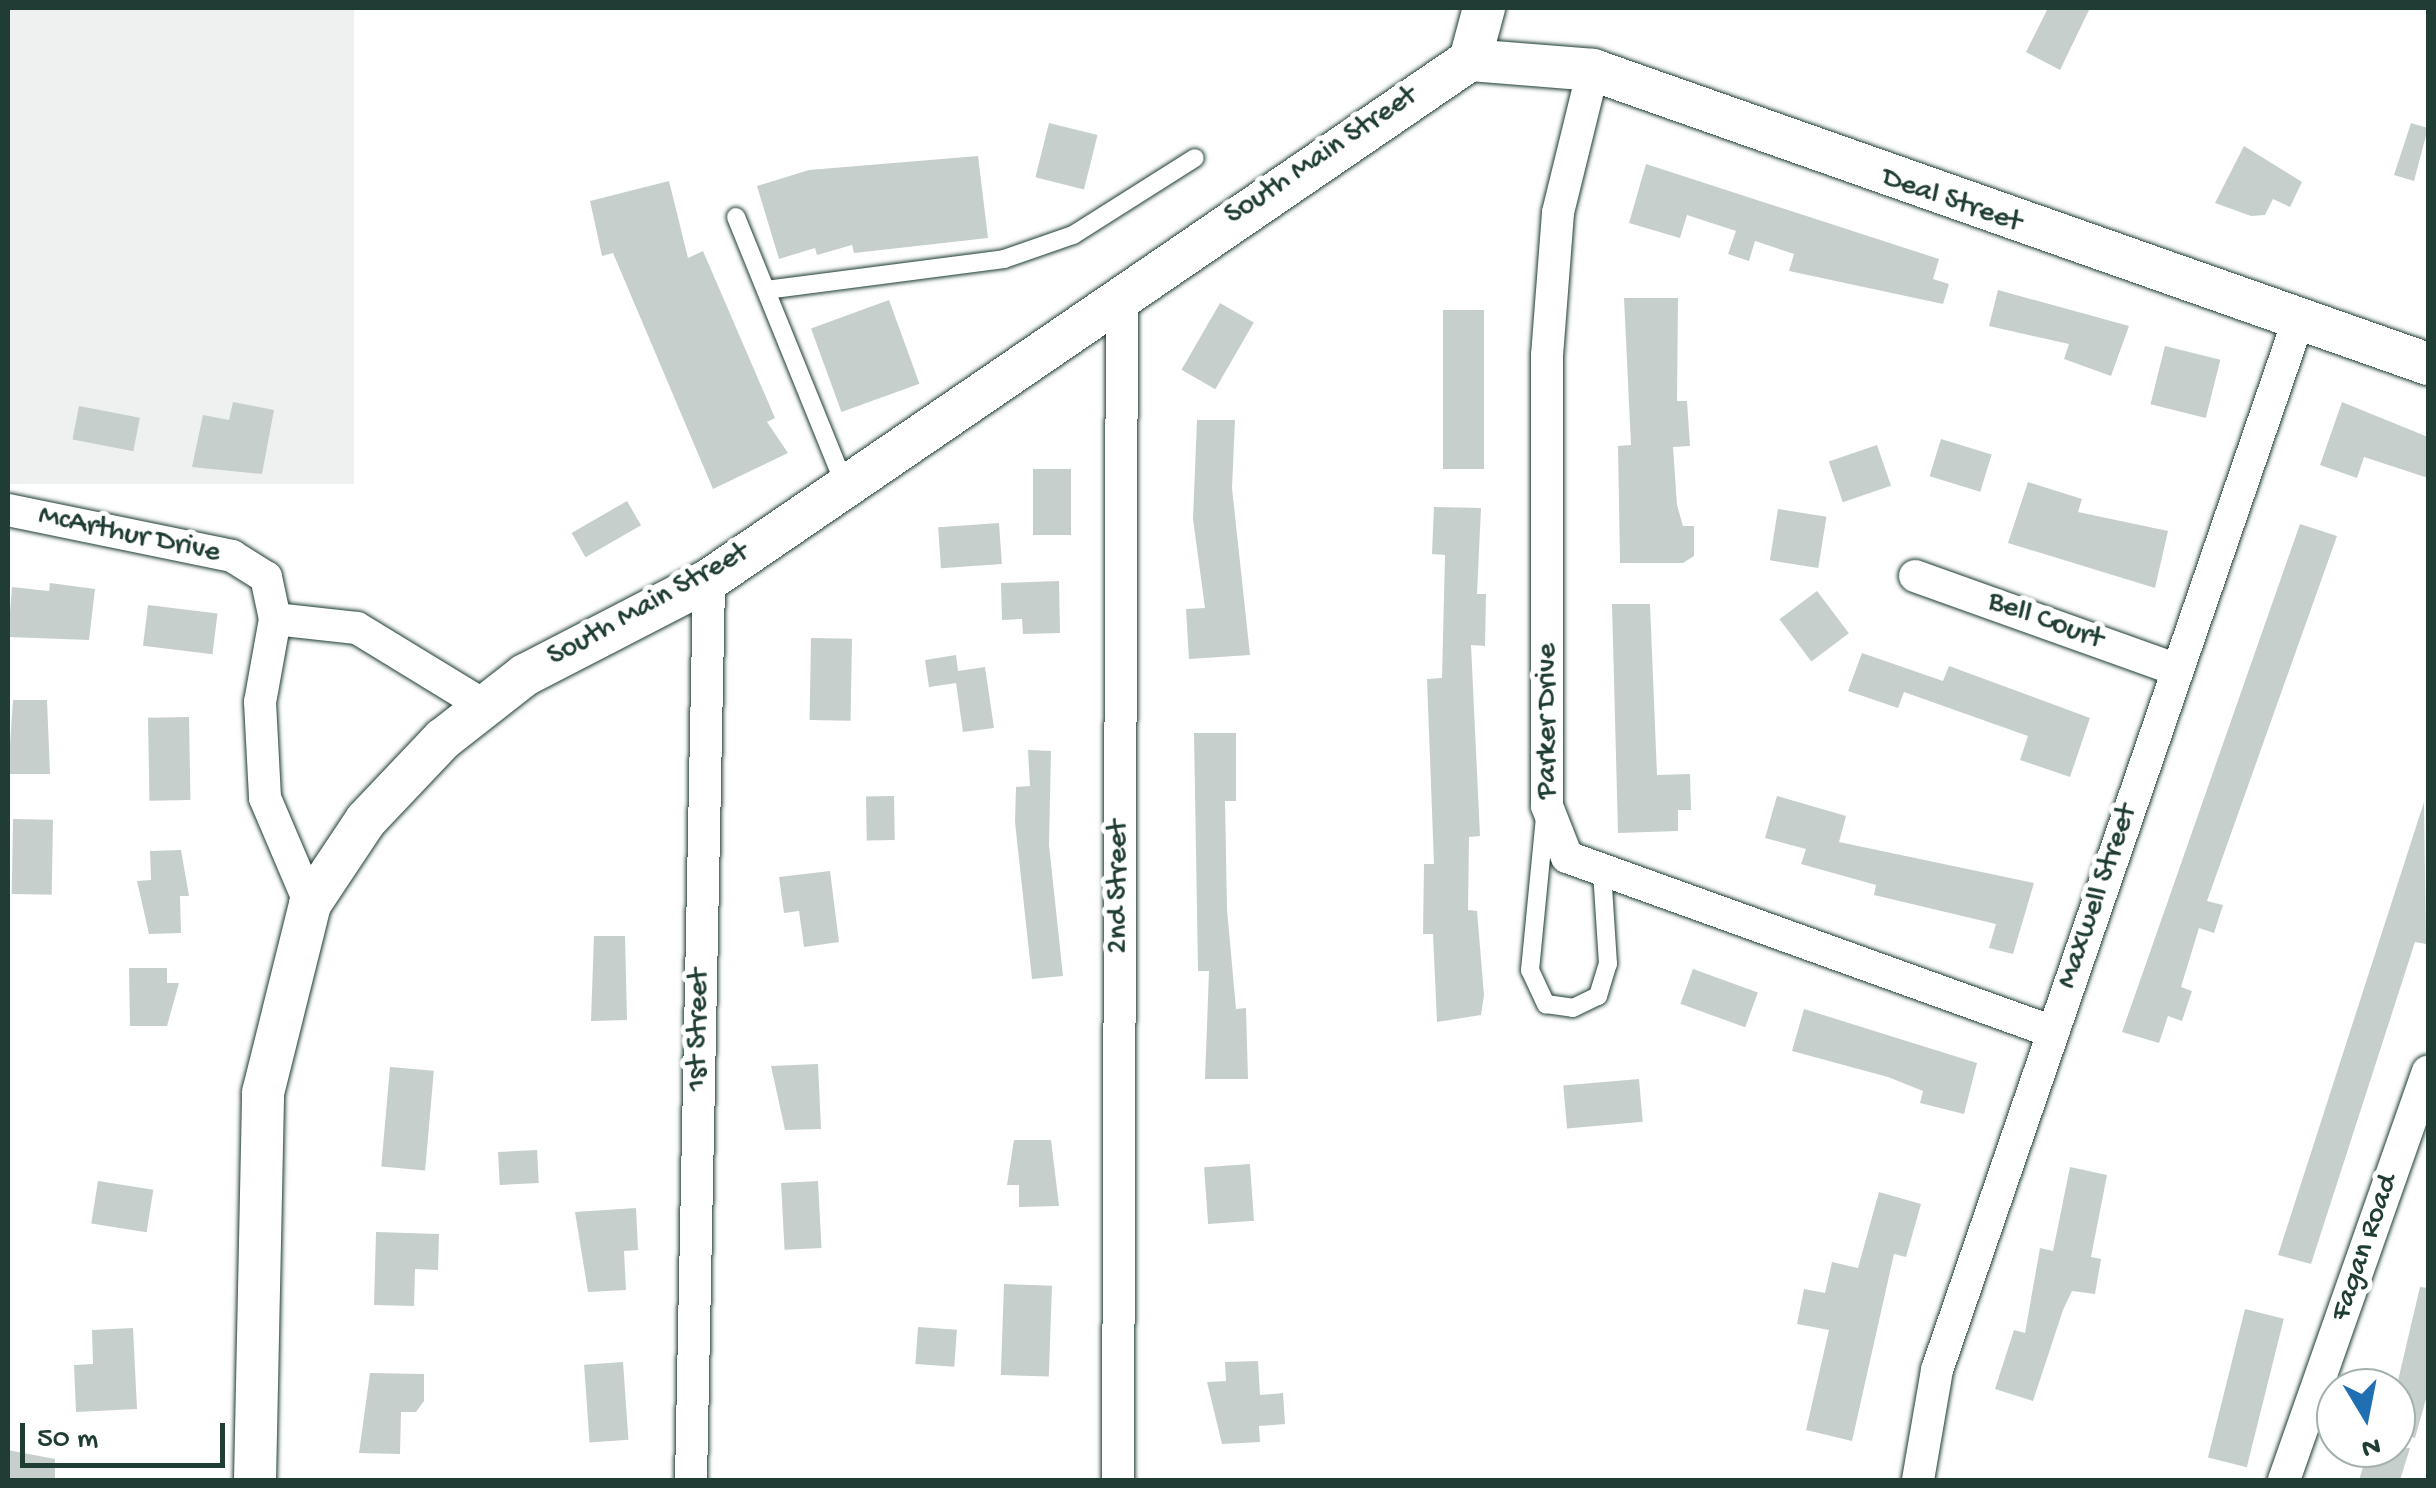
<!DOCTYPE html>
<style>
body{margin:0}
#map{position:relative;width:2436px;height:1488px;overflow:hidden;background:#fff;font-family:"Gochi Hand",sans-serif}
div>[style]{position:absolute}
.built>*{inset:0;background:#eef1f0;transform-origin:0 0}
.building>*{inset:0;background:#c7cfcc;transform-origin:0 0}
.roads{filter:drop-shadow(0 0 2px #1f3d34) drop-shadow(0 0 2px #1f3d34)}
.service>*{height:18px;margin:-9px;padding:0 9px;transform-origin:9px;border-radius:9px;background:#fff}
.minor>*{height:32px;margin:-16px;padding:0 16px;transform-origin:16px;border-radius:16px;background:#fff}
.tertiary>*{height:42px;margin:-21px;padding:0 21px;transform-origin:21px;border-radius:21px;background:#fff}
span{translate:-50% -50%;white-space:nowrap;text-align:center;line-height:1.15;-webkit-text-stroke:10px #fff;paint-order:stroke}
.street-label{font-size:30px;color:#1f3d34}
.frame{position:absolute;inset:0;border:10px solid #1f3d34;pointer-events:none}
.north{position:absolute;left:2316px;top:1368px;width:100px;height:100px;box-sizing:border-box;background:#fff;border:2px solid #a5b1ae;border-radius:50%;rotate:170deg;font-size:28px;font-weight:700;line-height:40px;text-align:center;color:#1f3d34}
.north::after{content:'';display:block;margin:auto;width:35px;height:45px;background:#1f6fb2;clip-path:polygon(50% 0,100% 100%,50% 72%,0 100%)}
.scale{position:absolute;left:20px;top:1423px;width:205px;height:45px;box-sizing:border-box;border:5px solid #1f3d34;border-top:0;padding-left:12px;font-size:30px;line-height:35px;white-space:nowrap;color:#1f3d34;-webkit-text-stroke:8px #fff;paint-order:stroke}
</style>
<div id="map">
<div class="built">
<div style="left:8px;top:8px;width:346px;height:476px"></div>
</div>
<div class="building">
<div style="clip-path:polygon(2048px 8px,2090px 8px,2060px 70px,2026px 52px)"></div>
<div style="left:1049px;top:123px;width:50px;height:56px;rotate:14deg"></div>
<div style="clip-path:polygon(2411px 123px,2428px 128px,2414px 181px,2394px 175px)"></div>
<div style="clip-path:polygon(2244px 146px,2302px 182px,2290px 207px,2273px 199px,2265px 215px,2251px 216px,2215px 203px)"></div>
<div style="clip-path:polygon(978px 156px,988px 238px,854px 253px,852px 245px,817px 255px,815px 248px,779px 259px,757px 186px,809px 170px)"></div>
<div style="clip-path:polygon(1646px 164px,1939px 259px,1933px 279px,1949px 284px,1943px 304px,1789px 271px,1794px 254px,1755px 241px,1749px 261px,1728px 254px,1736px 231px,1687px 215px,1680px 238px,1629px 223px)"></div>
<div style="clip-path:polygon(669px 181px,688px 258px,703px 251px,775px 418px,767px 422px,788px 453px,713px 489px,613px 253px,602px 256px,590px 201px)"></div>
<div style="clip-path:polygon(1998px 290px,2129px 326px,2111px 376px,2064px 359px,2069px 344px,1989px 326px)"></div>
<div style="clip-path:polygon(1624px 298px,1678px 298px,1677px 401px,1687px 401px,1690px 446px,1673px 447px,1677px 505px,1683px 526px,1694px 526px,1694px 556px,1683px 563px,1620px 563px,1618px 446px,1631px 445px)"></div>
<div style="left:889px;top:300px;width:89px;height:83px;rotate:70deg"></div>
<div style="left:1220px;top:303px;width:39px;height:77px;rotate:30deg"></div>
<div style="left:1484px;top:310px;width:159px;height:41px;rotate:90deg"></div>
<div style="left:2165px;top:346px;width:57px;height:60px;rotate:14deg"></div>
<div style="clip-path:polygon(233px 402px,274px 410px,262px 474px,192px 467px,203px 415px,229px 420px)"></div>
<div style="clip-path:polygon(2342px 402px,2428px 437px,2428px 478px,2364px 457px,2357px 478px,2320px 465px)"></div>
<div style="left:79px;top:406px;width:62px;height:34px;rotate:11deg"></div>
<div style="clip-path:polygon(1197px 420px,1235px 420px,1232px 488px,1250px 655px,1189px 659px,1186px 609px,1205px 608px,1193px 519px)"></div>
<div style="left:1941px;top:439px;width:53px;height:39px;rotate:17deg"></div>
<div style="left:1877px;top:445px;width:43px;height:51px;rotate:71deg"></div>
<div style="left:1033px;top:469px;width:38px;height:66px"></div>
<div style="clip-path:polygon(2028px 482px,2082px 499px,2078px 512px,2168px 531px,2155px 588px,2008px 543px)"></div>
<div style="left:627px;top:501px;width:28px;height:64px;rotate:60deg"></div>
<div style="clip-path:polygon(1434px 507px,1481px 508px,1477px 594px,1486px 594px,1485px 646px,1471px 645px,1480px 836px,1469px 837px,1468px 910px,1477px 911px,1484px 995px,1481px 1015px,1437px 1022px,1433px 934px,1423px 934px,1424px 864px,1434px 864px,1427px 679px,1442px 678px,1445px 555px,1432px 554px)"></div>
<div style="left:1778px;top:509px;width:49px;height:52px;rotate:9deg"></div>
<div style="left:999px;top:523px;width:41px;height:61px;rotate:86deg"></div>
<div style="clip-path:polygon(2300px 524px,2337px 536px,2207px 901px,2223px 905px,2214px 933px,2199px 928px,2181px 987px,2192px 991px,2182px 1021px,2168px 1016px,2159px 1043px,2122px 1032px)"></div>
<div style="clip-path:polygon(1059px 581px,1060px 633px,1023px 634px,1022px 619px,1002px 620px,1001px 583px)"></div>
<div style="clip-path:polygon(50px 583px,95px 589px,89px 640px,8px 637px,12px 587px,49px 591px)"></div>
<div style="left:1817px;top:591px;width:53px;height:47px;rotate:53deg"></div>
<div style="clip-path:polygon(1612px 604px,1650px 604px,1657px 775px,1690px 774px,1691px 810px,1678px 810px,1678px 831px,1618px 833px)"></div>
<div style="left:148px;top:605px;width:70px;height:41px;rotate:7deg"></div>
<div style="left:811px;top:638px;width:41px;height:82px;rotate:1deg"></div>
<div style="clip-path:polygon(1862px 653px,1943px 681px,1949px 666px,2090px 718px,2070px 777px,2020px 760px,2028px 736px,1904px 692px,1898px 708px,1848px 691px)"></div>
<div style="clip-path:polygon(956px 655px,958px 671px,985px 667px,994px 728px,963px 732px,956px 683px,929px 687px,925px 660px)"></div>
<div style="clip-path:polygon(13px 700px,47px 700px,50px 774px,8px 774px)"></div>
<div style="left:189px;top:717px;width:83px;height:41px;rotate:89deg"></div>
<div style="clip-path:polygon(1194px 733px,1236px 733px,1236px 801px,1225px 801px,1227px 909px,1236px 1009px,1246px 1008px,1248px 1079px,1205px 1079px,1209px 971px,1198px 971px)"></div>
<div style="clip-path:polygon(1028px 750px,1051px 751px,1049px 845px,1063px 976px,1032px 979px,1015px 822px,1016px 787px,1030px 786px)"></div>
<div style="left:894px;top:796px;width:44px;height:28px;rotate:89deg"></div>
<div style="clip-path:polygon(1777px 796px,1846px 816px,1839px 842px,2034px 883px,2013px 954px,1989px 948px,1996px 924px,1874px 895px,1876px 885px,1801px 864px,1806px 849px,1765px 838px)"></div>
<div style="clip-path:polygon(2424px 802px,2426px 944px,2415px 942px,2311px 1264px,2278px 1255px)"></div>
<div style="left:13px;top:819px;width:40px;height:75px;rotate:1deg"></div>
<div style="clip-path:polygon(181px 850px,189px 896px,180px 896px,181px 933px,149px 934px,137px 881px,151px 880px,150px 851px)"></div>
<div style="clip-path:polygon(830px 871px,839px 942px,804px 947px,799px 911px,784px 913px,779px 877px)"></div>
<div style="clip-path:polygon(594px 936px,625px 936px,627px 1020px,591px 1021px)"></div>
<div style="clip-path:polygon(129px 968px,167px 968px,167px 983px,179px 983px,167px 1026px,130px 1026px)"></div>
<div style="left:1693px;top:969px;width:69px;height:37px;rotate:20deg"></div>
<div style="clip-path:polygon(1804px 1009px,1977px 1063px,1964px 1114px,1920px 1103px,1923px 1091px,1888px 1077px,1792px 1051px)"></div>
<div style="clip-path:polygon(818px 1064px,821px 1129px,785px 1130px,771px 1066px)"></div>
<div style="left:390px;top:1067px;width:44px;height:100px;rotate:5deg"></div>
<div style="left:1639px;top:1079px;width:43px;height:76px;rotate:85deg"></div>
<div style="clip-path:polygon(1014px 1140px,1051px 1140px,1059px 1206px,1019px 1207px,1019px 1185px,1007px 1185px)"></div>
<div style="left:537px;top:1150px;width:33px;height:39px;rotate:87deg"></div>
<div style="left:1250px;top:1164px;width:57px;height:46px;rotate:86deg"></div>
<div style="clip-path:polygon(2070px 1167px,2107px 1175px,2091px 1257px,2101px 1259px,2095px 1294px,2072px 1291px,2063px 1310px,2033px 1401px,1995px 1389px,2014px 1330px,2025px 1333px,2040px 1248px,2053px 1251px)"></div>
<div style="left:98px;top:1181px;width:56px;height:43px;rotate:9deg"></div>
<div style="left:818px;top:1181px;width:67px;height:37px;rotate:87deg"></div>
<div style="clip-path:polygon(1879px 1192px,1921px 1204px,1906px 1257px,1894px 1254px,1852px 1441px,1806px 1430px,1829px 1330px,1797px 1324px,1804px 1289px,1825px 1293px,1832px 1262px,1858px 1268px)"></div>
<div style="clip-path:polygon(636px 1208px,638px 1250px,624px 1251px,626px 1290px,588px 1292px,575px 1212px)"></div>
<div style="clip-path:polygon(376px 1232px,439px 1234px,438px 1270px,415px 1269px,414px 1306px,374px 1305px)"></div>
<div style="left:1004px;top:1284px;width:48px;height:91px;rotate:2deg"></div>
<div style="clip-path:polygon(2420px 1287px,2428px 1288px,2428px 1392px,2415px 1438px,2396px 1432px,2396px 1389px)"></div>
<div style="left:2245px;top:1309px;width:40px;height:153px;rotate:14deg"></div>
<div style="left:918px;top:1327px;width:39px;height:37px;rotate:4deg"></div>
<div style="clip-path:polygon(133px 1328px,137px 1409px,76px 1412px,74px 1365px,93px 1364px,92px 1330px)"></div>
<div style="clip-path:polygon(1258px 1361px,1260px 1395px,1283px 1393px,1285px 1424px,1259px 1426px,1260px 1442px,1222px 1444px,1207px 1382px,1226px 1381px,1225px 1362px)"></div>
<div style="left:623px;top:1362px;width:78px;height:39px;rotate:86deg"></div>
<div style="clip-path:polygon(370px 1373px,424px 1374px,424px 1401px,416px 1412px,401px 1412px,400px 1454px,359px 1453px)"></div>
<div style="clip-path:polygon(2369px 1448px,2410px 1448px,2400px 1480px,2359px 1480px)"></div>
<div style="clip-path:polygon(8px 1450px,55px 1459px,55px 1480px,8px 1480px)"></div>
</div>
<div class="roads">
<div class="service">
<div style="left:736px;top:217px;width:289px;rotate:67.9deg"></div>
<div style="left:766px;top:290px;width:240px;rotate:-7.4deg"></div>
<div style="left:1004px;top:259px;width:73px;rotate:-19.2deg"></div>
<div style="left:1073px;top:235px;width:144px;rotate:-32.3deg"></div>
<div style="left:1545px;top:817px;width:154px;rotate:95.6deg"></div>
<div style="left:1530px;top:970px;width:38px;rotate:65deg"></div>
<div style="left:1546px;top:1004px;width:27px;rotate:8deg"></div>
<div style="left:1573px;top:1008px;width:28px;rotate:-26deg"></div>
<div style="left:1598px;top:996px;width:34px;rotate:-73deg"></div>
<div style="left:1608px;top:964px;width:94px;rotate:-93.7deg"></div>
</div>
<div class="minor">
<div style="left:1593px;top:70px;width:147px;rotate:103.8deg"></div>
<div style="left:1558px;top:213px;width:142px;rotate:94.4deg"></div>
<div style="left:1547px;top:355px;width:451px;rotate:90deg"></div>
<div style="left:1547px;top:806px;width:55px;rotate:68.6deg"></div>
<div style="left:1567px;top:857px;width:517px;rotate:19.8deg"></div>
<div style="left:8px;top:510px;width:229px;rotate:11.6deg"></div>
<div style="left:232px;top:556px;width:40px;rotate:32deg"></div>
<div style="left:266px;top:577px;width:43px;rotate:77.9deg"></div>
<div style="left:275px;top:619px;width:84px;rotate:100.2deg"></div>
<div style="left:260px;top:702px;width:96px;rotate:87deg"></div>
<div style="left:265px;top:798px;width:115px;rotate:67deg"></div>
<div style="left:1915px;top:576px;width:276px;rotate:19.7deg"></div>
<div style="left:275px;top:619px;width:82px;rotate:6.3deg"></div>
<div style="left:357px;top:628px;width:150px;rotate:31.4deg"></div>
<div style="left:691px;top:1480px;width:900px;rotate:-88.85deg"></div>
<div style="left:1118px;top:1480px;width:1186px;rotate:-89.81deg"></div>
<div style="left:1918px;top:1480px;width:112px;rotate:-80.2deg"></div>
<div style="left:1937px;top:1370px;width:1113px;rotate:-71.01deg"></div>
<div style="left:2284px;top:1480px;width:433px;rotate:-70.6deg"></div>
</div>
<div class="tertiary">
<div style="left:1470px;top:60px;width:123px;rotate:4.6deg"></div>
<div style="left:1593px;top:70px;width:885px;rotate:19.4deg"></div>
<div style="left:255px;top:1480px;width:387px;rotate:-88.8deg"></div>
<div style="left:263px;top:1093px;width:195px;rotate:-76deg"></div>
<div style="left:310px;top:904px;width:101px;rotate:-56.3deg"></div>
<div style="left:366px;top:820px;width:112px;rotate:-46.5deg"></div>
<div style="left:443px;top:739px;width:104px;rotate:-38deg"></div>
<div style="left:525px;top:675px;width:207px;rotate:-27.3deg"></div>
<div style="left:709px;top:580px;width:922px;rotate:-34.35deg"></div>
<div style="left:1470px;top:60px;width:54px;rotate:-74.9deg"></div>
</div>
</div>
<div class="street-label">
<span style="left:1322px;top:157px;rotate:-34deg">South Main Street</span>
<span style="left:1951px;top:202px;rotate:19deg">Deal Street</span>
<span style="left:129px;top:536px;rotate:12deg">McArthur Drive</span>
<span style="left:649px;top:606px;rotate:-29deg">South Main Street</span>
<span style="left:2045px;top:622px;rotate:20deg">Bell Court</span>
<span style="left:1549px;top:721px;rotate:-90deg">Parker Drive</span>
<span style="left:1120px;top:887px;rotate:-90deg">2nd Street</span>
<span style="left:2099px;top:897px;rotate:-71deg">Maxwell Street</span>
<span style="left:700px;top:1030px;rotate:-89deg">1st Street</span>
<span style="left:2366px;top:1248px;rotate:-71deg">Fagan Road</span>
</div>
<div class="frame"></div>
<div class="north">N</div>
<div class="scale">50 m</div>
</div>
